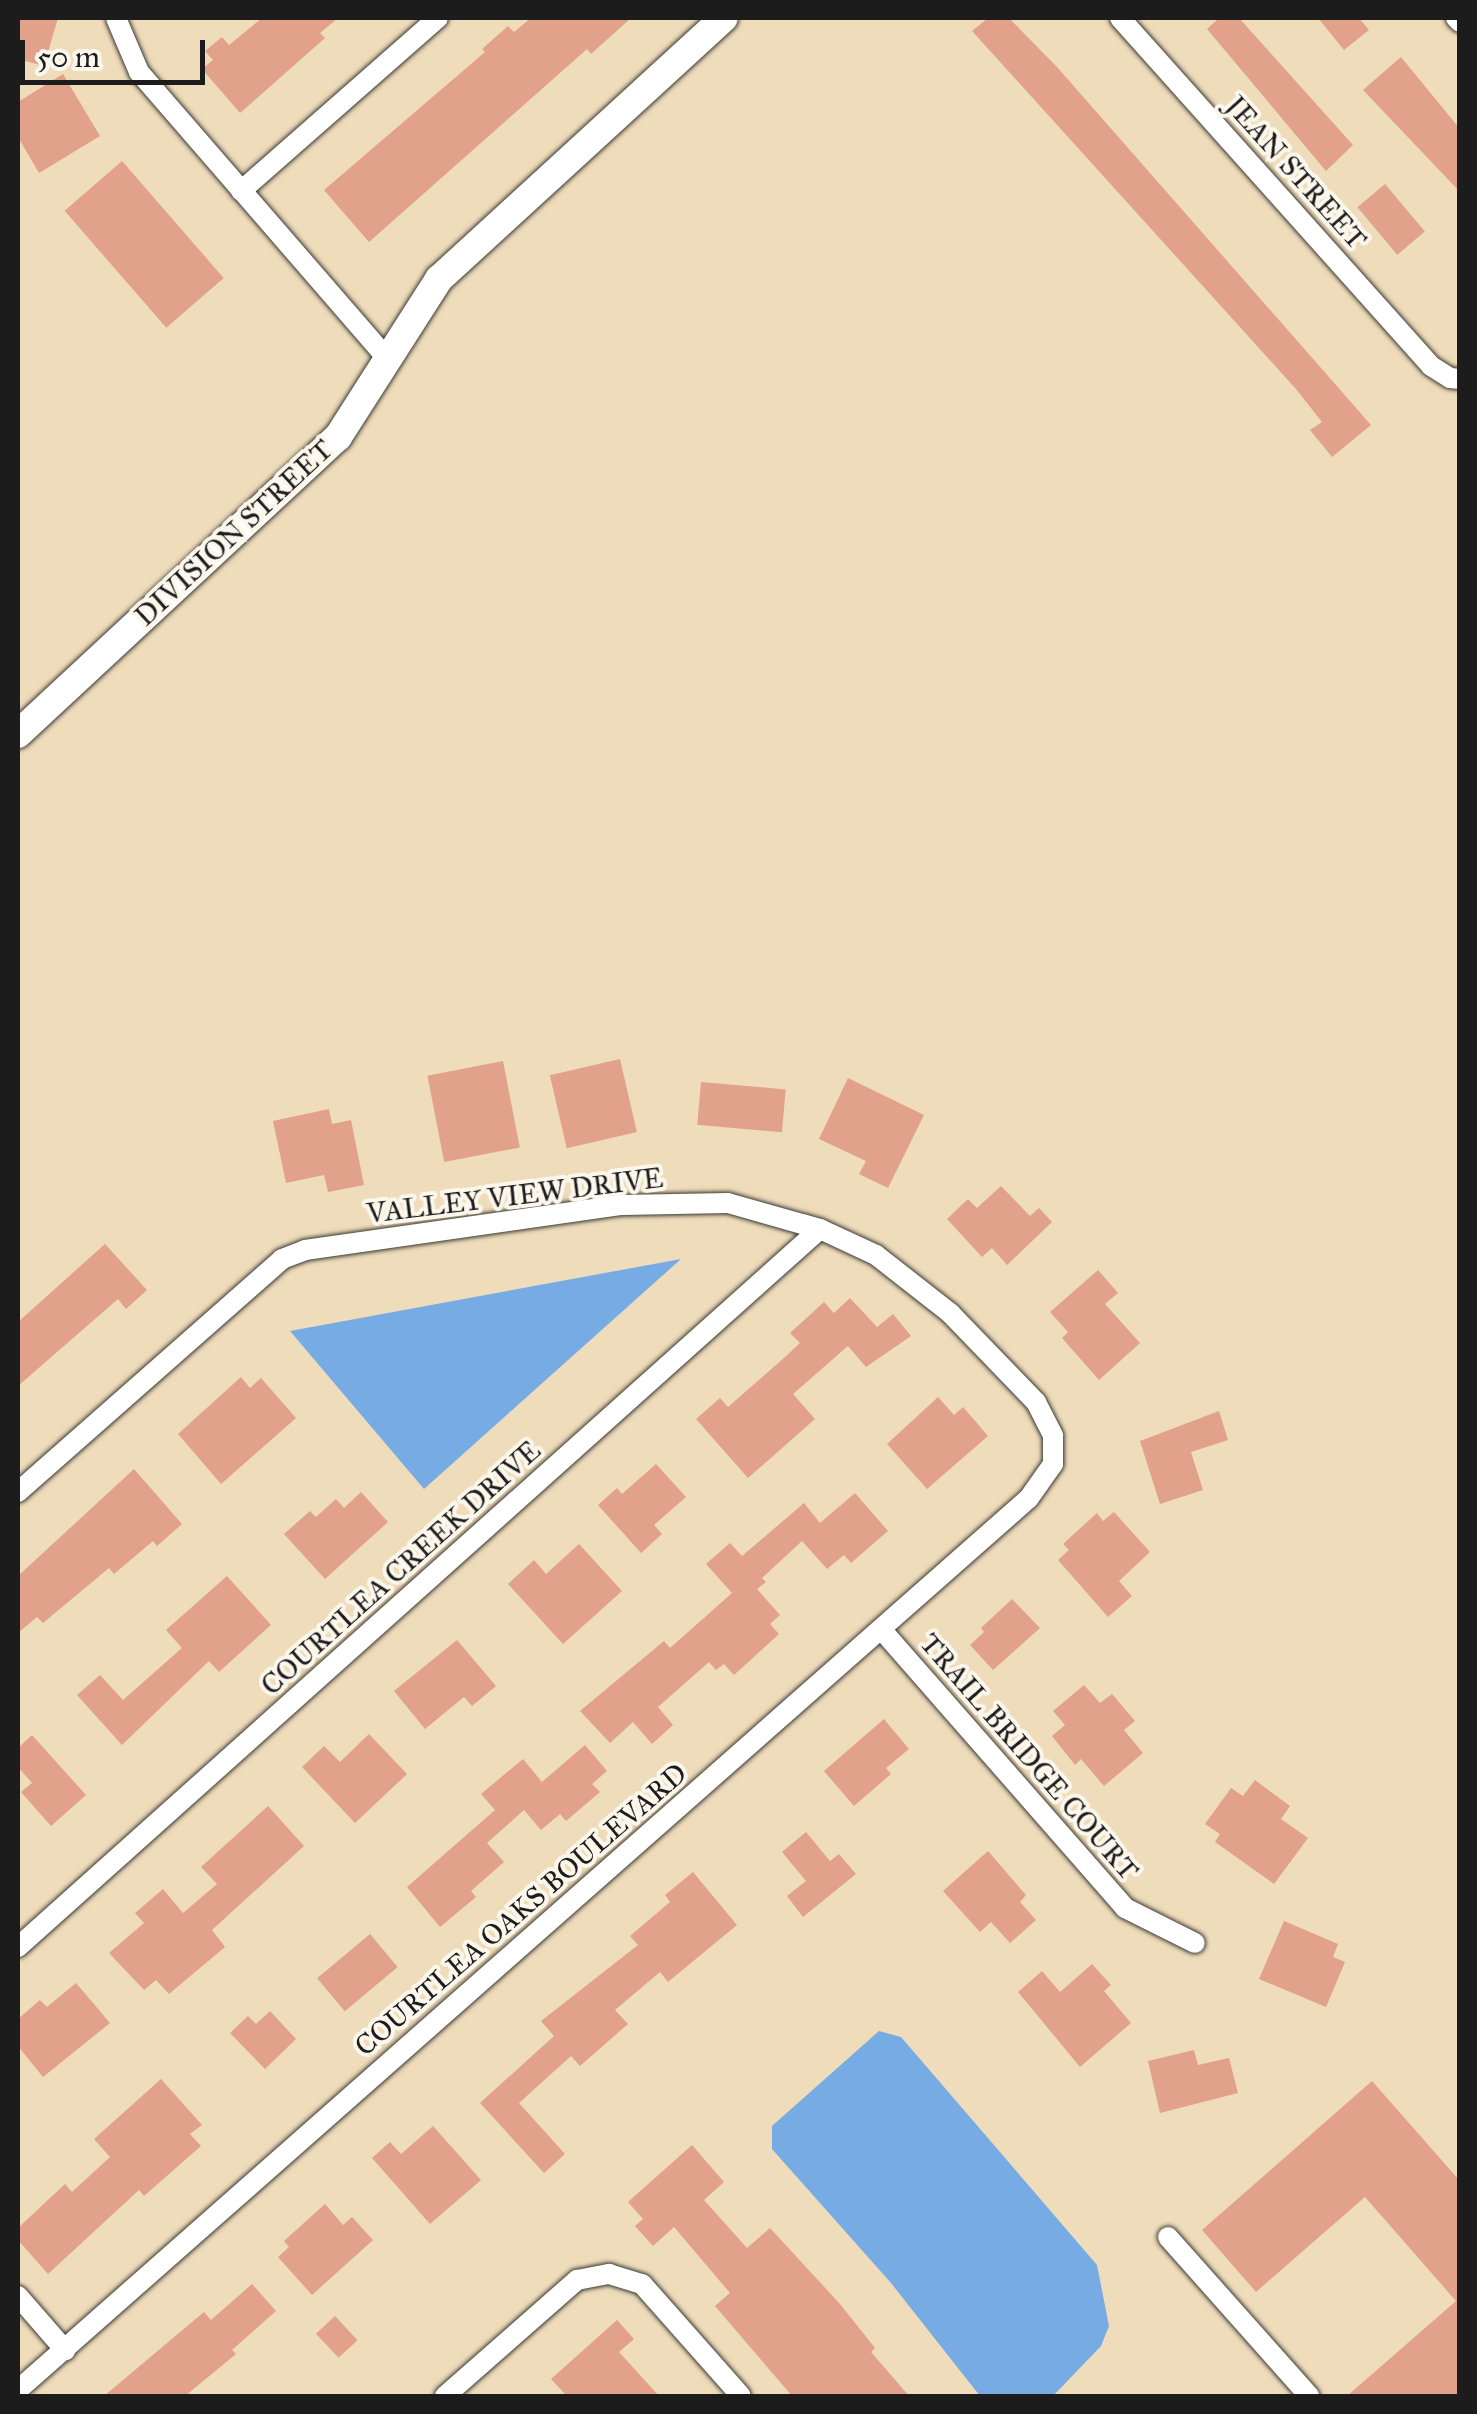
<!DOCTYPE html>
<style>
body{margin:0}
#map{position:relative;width:1477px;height:2414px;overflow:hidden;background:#eedcba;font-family:"IM FELL Great Primer",serif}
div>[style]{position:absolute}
.water>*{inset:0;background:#77abe4}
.building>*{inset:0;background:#e2a18b;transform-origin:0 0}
.roads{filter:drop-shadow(0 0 2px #3c3934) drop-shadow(0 0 2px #3c3934)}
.minor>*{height:20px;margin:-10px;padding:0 10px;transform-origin:10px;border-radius:10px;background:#fff}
.tertiary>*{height:28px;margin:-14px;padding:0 14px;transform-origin:14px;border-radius:14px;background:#fff}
span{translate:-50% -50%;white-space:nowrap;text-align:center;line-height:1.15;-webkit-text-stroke:8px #fbf7ec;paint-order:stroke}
.street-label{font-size:28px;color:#1c1c1c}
.frame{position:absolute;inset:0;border:20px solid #1c1c1c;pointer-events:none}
.scale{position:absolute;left:20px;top:40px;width:185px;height:45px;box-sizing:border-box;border:5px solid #1c1c1c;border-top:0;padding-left:12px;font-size:30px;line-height:35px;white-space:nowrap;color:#1c1c1c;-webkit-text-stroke:8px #fbf7ec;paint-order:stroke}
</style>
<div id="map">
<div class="water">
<div style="clip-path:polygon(681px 1259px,424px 1489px,290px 1331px)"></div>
<div style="clip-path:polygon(879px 2031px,901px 2037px,1097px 2265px,1109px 2326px,1101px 2346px,1053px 2396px,980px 2396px,891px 2283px,772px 2149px,772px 2126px)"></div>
</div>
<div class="building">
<div style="clip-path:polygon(18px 18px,58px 18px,44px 66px,18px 59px)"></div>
<div style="clip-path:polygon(262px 18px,338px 18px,320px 33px,325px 38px,240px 113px,202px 69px,213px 60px,205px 51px,222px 37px,229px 45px)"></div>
<div style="clip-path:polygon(531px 18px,631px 18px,591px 54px,587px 49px,369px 242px,324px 190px,485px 52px,482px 49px,508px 26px,514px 32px)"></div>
<div style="clip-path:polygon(988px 18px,1009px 18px,1057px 67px,1371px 425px,1332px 457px,1310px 430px,1322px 422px,1296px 389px,972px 31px)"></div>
<div style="clip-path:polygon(1219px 18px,1239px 18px,1353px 145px,1326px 171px,1207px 29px)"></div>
<div style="clip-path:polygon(1318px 18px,1359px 18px,1369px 30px,1344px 50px)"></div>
<div style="clip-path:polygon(1401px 57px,1460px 129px,1460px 192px,1363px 90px)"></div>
<div style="clip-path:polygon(63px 74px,100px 136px,39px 173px,18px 137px,18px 102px)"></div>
<div style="left:122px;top:161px;width:155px;height:76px;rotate:49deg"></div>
<div style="left:1385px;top:184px;width:62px;height:36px;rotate:50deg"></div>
<div style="left:620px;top:1059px;width:75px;height:72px;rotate:77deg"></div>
<div style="left:503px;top:1061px;width:88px;height:77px;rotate:79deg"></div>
<div style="clip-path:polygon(848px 1078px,924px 1115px,888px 1188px,859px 1174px,866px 1161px,819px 1139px)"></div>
<div style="left:701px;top:1082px;width:85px;height:43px;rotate:5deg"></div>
<div style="clip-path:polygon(329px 1109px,332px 1124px,351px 1120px,364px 1185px,328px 1192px,324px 1175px,286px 1183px,273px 1121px)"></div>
<div style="clip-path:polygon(1001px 1186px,1030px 1216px,1039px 1208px,1052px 1222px,1007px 1265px,992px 1248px,982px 1257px,947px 1219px,968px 1199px,977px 1208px)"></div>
<div style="clip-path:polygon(105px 1244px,147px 1290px,126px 1309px,118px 1299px,18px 1386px,18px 1322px)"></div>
<div style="clip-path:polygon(1098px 1270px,1118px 1293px,1105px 1304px,1140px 1343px,1099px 1380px,1062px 1338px,1068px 1332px,1050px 1312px)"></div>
<div style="clip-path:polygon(850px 1298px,877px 1327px,893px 1314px,911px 1336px,866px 1367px,848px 1346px,793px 1394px,815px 1419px,748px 1478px,696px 1419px,720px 1398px,728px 1407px,785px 1357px,800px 1343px,790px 1333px,824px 1302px,834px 1313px)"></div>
<div style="clip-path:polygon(241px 1377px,250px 1388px,261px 1378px,296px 1418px,221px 1484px,178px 1434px)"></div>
<div style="clip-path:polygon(938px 1397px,954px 1415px,963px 1407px,988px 1436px,927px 1489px,887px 1444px)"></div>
<div style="clip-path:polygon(1219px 1411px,1228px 1440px,1191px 1452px,1203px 1490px,1160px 1504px,1140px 1441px)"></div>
<div style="clip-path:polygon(656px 1464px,686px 1497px,654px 1525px,662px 1534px,641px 1553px,598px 1505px,617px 1488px,622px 1494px)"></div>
<div style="clip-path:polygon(134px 1469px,182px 1524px,157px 1546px,153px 1541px,114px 1574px,109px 1568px,43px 1623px,37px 1617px,18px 1633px,18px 1576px)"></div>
<div style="clip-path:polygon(361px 1492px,388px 1522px,325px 1579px,284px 1534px,310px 1511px,316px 1517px,336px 1499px,344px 1508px)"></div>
<div style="clip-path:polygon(855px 1493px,888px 1531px,851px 1563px,844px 1555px,827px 1569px,802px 1541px,762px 1578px,766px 1582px,757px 1589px,780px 1615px,770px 1624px,779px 1634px,734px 1675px,724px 1664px,716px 1670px,709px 1662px,658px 1707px,673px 1725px,652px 1744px,633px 1722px,610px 1743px,580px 1711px,664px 1641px,670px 1648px,732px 1593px,706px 1564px,730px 1543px,742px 1556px,804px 1503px,820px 1523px)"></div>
<div style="clip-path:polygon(1114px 1512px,1150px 1552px,1119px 1581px,1132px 1596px,1108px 1617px,1058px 1560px,1069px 1550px,1063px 1544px,1097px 1513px,1103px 1521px)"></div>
<div style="clip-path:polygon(579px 1544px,622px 1591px,563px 1644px,508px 1584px,534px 1560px,546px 1574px)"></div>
<div style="clip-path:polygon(227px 1576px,271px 1625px,219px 1672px,209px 1661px,122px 1745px,77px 1695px,100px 1675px,123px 1700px,182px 1648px,166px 1630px)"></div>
<div style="clip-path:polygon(1012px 1599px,1040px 1628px,993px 1670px,970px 1645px,984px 1632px,981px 1628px)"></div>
<div style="clip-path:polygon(457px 1640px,496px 1686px,472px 1706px,464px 1697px,425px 1729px,394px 1691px)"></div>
<div style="clip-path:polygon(1084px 1685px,1100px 1703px,1112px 1694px,1135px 1721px,1124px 1730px,1143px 1753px,1104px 1786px,1081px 1759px,1075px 1765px,1052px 1736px,1065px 1725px,1053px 1711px)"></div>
<div style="clip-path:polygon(884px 1719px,909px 1749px,886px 1768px,891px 1774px,854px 1806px,824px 1771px)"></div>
<div style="clip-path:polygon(369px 1734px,407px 1774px,355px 1823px,302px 1767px,324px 1746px,340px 1762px)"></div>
<div style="clip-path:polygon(32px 1735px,86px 1795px,51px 1826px,21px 1792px,32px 1783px,18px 1767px,18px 1748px)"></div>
<div style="clip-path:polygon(585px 1745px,607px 1771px,592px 1784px,600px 1792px,566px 1821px,560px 1814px,541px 1830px,524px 1810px,487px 1843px,504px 1862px,471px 1891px,476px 1897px,440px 1927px,407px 1887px,495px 1810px,481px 1794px,523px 1759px,542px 1782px)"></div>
<div style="clip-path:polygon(1255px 1780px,1290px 1806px,1281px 1819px,1308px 1838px,1274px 1884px,1215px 1842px,1220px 1834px,1205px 1824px,1231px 1788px,1243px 1796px)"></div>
<div style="clip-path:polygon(268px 1806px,304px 1846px,212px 1930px,225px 1947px,169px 1994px,156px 1980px,144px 1990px,109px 1953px,144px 1923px,135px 1913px,163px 1889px,183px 1913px,217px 1884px,201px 1867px)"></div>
<div style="clip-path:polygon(806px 1832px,830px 1861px,839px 1854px,856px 1874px,803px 1917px,787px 1896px,806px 1881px,782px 1852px)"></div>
<div style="clip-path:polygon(988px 1851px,1026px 1895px,1020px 1902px,1036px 1920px,1010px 1943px,991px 1922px,980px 1932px,943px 1891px)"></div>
<div style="clip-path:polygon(693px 1872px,737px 1925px,668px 1982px,660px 1972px,615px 2010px,628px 2024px,580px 2066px,571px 2056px,519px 2103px,565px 2154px,544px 2173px,480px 2103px,554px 2036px,541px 2021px,638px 1945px,630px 1936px,670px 1902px,665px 1895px)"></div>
<div style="clip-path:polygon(1284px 1921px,1338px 1944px,1333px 1957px,1345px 1962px,1326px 2007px,1259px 1979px)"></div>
<div style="left:370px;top:1934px;width:43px;height:69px;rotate:50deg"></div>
<div style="clip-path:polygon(1092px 1964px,1111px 1985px,1104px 1991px,1131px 2023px,1080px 2067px,1018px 1992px,1042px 1971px,1060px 1992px)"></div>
<div style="clip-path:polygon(76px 1983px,110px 2023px,43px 2077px,18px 2046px,18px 2019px,40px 2000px,47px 2007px)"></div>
<div style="clip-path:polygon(270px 2011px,296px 2039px,265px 2069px,230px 2033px,248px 2016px,256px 2024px)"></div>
<div style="clip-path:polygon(1194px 2050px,1198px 2065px,1229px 2058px,1238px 2093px,1160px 2113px,1148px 2061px)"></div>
<div style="clip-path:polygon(161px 2079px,202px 2125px,190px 2134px,201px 2146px,144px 2196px,139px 2190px,48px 2274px,18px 2240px,18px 2228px,65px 2184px,72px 2192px,110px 2157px,94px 2139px)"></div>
<div style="clip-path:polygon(1372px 2081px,1460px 2181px,1460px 2396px,1347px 2396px,1456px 2301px,1365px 2197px,1256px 2292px,1202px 2230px)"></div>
<div style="clip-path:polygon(433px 2126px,481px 2180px,430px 2224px,372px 2158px,390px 2142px,401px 2154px)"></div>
<div style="clip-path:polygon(692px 2145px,724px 2182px,704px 2200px,747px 2248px,770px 2228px,840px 2304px,875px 2348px,871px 2352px,909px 2396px,792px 2396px,715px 2306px,730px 2293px,674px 2227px,653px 2246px,635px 2226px,643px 2219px,628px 2202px)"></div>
<div style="clip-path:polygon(325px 2204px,343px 2225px,352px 2217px,373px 2240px,312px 2295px,278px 2257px,289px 2247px,284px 2241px)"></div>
<div style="clip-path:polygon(252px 2284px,276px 2311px,232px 2350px,236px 2354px,185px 2396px,104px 2396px,204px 2312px,211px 2320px)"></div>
<div style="left:335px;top:2316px;width:33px;height:26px;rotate:47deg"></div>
<div style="clip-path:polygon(617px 2320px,634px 2339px,619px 2352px,659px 2396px,567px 2396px,551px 2379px)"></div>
</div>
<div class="roads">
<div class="minor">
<div style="left:116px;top:18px;width:59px;rotate:66.9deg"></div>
<div style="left:139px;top:72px;width:379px;rotate:49.1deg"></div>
<div style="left:1120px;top:18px;width:467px;rotate:48.2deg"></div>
<div style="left:1431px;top:366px;width:22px;rotate:32deg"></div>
<div style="left:1450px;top:378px;width:10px;rotate:6deg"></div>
<div style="left:1456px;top:18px;width:6px;rotate:45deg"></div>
<div style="left:241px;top:191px;width:262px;rotate:-41.3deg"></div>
<div style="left:18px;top:1492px;width:352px;rotate:-41.4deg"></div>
<div style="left:282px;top:1259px;width:25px;rotate:-21deg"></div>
<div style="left:305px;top:1250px;width:320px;rotate:-8.1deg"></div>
<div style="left:622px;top:1205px;width:106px;rotate:-1.1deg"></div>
<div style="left:728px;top:1203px;width:96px;rotate:15.8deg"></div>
<div style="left:820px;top:1229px;width:62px;rotate:24.9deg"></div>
<div style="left:876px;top:1255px;width:94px;rotate:38.1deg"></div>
<div style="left:950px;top:1313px;width:124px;rotate:46deg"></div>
<div style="left:1036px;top:1402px;width:38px;rotate:63deg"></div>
<div style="left:1053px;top:1436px;width:28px;rotate:90deg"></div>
<div style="left:1053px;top:1464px;width:42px;rotate:125.2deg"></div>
<div style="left:1029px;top:1498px;width:1348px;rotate:138.58deg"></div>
<div style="left:881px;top:1629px;width:371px;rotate:48.8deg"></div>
<div style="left:1125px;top:1908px;width:78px;rotate:26.6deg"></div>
<div style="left:18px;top:1947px;width:1076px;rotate:-41.84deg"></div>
<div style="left:1168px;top:2237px;width:213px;rotate:48.4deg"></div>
<div style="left:18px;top:2296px;width:72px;rotate:49deg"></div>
<div style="left:445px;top:2396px;width:176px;rotate:-41.3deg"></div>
<div style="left:577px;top:2280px;width:33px;rotate:-11deg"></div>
<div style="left:609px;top:2274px;width:34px;rotate:17deg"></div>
<div style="left:642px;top:2284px;width:149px;rotate:48.5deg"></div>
</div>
<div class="tertiary">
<div style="left:18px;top:734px;width:437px;rotate:-42.9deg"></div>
<div style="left:338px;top:437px;width:188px;rotate:-57.4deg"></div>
<div style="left:439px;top:279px;width:386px;rotate:-42.5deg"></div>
</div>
</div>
<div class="street-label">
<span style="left:1296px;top:173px;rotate:48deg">JEAN STREET</span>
<span style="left:234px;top:533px;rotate:-43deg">DIVISION STREET</span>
<span style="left:515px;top:1196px;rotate:-7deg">VALLEY VIEW DRIVE</span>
<span style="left:401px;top:1568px;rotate:-42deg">COURTLEA CREEK DRIVE</span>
<span style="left:1029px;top:1757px;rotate:49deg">TRAIL BRIDGE COURT</span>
<span style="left:521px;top:1910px;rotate:-41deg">COURTLEA OAKS BOULEVARD</span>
</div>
<div class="frame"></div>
<div class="scale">50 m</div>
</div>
